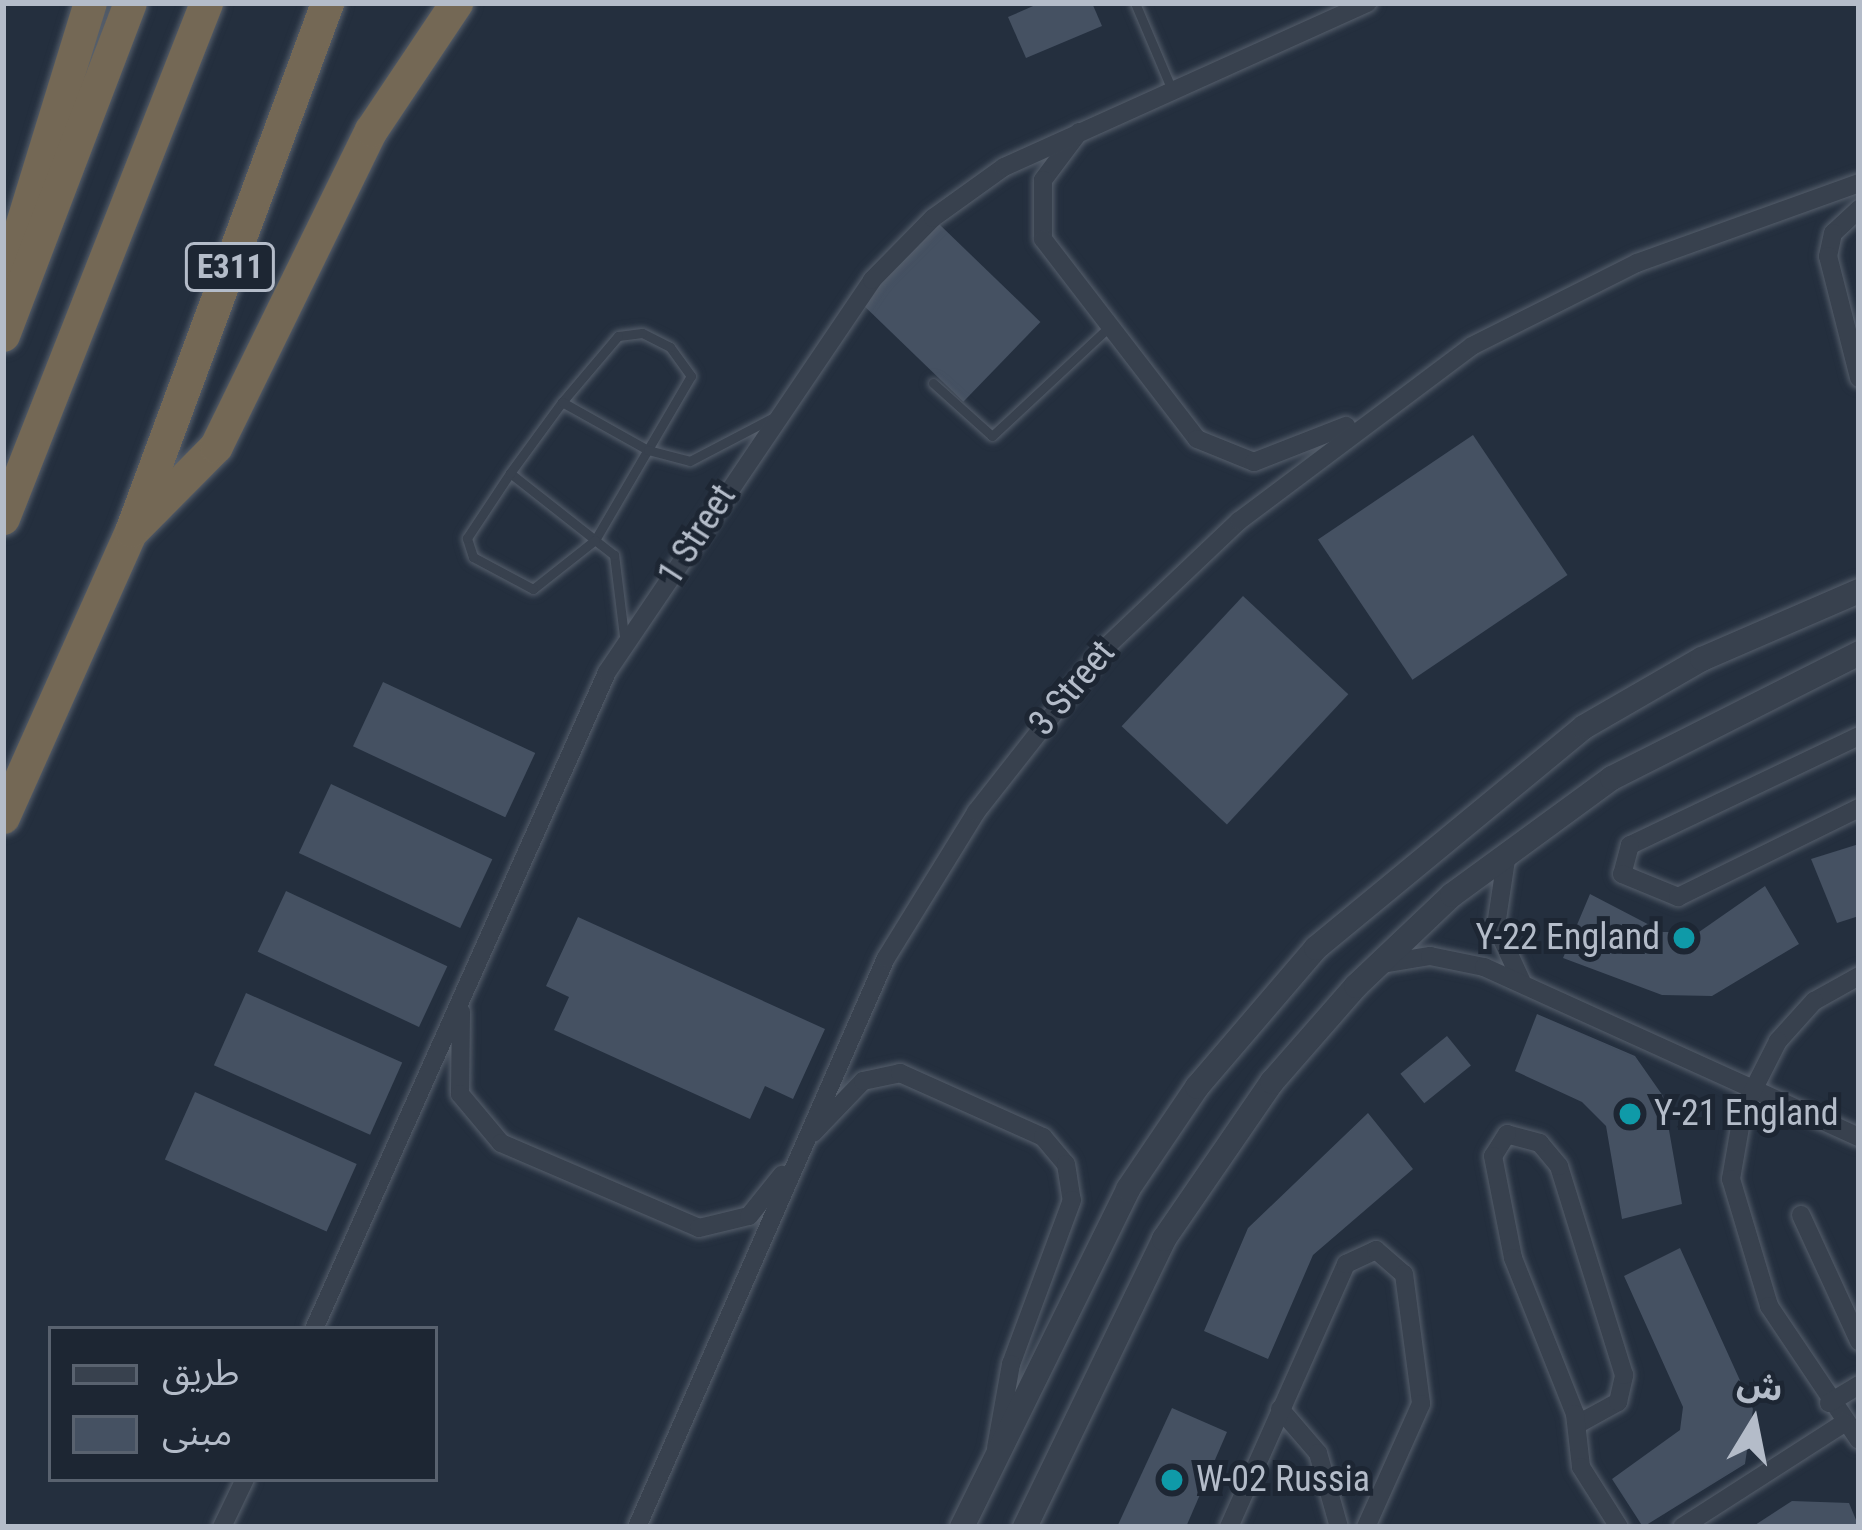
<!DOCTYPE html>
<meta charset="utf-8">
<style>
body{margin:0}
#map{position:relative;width:1862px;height:1530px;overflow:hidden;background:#242f3e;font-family:"Roboto Condensed","Noto Sans Arabic",sans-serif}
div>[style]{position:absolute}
.building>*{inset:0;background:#455162;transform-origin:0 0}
.roads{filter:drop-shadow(0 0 3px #565f6c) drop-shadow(0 0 3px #565f6c)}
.service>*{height:9px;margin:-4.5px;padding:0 4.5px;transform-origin:4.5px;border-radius:4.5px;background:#38414e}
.minor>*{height:18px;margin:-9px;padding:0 9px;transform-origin:9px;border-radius:9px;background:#38414e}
.tertiary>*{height:24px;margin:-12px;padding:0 12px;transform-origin:12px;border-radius:12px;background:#38414e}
.motorway>*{height:33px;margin:-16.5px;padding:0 16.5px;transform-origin:16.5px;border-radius:16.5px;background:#746855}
.dots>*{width:33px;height:33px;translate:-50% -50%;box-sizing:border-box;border:6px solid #1d2633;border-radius:50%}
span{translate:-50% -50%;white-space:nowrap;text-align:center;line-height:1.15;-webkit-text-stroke:10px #1d2633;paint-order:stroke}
.shield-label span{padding:3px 9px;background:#1d2633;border:3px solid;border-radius:9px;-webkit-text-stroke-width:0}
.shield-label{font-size:33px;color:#b4bcc9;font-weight:700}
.street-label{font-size:36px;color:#b4bcc9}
.poi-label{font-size:36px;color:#b4bcc9}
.right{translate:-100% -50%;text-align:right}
.left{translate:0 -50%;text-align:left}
.frame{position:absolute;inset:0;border:6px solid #b4bcc9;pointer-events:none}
.legend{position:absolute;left:48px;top:1326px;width:390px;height:156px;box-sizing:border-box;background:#1d2633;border:3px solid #59626f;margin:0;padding:15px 21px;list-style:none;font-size:36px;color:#b4bcc9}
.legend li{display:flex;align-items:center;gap:24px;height:60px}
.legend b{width:60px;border:3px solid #59626f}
.north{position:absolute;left:1694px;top:1362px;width:120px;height:120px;-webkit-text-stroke:9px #1d2633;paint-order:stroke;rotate:10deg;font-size:33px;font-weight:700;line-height:48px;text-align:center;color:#b4bcc9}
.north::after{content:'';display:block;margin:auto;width:42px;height:54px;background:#b4bcc9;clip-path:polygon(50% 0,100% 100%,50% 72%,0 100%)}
</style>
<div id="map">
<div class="building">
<div style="clip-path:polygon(1040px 3px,1092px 3px,1102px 26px,1026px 58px,1008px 17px)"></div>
<div style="left:939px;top:224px;width:141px;height:111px;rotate:44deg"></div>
<div style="left:1473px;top:435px;width:169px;height:187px;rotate:56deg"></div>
<div style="left:1243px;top:596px;width:144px;height:178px;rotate:43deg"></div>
<div style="left:383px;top:682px;width:168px;height:71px;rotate:25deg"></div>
<div style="left:331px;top:784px;width:178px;height:76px;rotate:25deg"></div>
<div style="clip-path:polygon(1859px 844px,1859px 916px,1837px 923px,1811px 859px)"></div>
<div style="clip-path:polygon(1765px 886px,1799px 944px,1712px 996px,1662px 995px,1563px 958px,1590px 894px,1663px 932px,1699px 932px)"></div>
<div style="left:286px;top:891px;width:178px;height:67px;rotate:25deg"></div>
<div style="clip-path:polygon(578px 917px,825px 1029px,793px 1099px,765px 1086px,750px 1119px,554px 1030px,569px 997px,546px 986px)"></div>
<div style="left:246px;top:993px;width:171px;height:79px;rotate:24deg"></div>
<div style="clip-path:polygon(1537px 1014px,1635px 1056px,1663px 1096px,1682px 1204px,1622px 1219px,1606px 1126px,1582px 1102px,1515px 1071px)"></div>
<div style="left:1447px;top:1036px;width:38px;height:60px;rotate:51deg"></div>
<div style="left:195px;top:1092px;width:177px;height:74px;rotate:24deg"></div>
<div style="clip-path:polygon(1368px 1113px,1413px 1169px,1313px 1255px,1268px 1359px,1204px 1331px,1248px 1228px)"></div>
<div style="clip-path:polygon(1680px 1248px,1753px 1409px,1745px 1464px,1643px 1527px,1612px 1479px,1680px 1430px,1683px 1407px,1624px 1276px)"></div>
<div style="clip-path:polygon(1172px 1408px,1227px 1432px,1186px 1527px,1117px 1527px)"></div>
<div style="clip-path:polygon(1792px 1501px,1849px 1503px,1859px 1527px,1752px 1527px)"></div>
</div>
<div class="roads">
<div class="service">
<div style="left:1135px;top:3px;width:92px;rotate:67deg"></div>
<div style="left:933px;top:383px;width:79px;rotate:41.9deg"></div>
<div style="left:992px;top:436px;width:161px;rotate:-43deg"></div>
<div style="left:510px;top:473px;width:108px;rotate:38.2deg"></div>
<div style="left:595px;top:540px;width:190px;rotate:-59.7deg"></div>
<div style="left:691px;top:376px;width:36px;rotate:-126deg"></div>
<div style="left:670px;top:347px;width:31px;rotate:-153deg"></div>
<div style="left:642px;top:333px;width:24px;rotate:173deg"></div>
<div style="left:618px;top:336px;width:87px;rotate:130.3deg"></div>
<div style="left:625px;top:644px;width:90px;rotate:-97deg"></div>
<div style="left:614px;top:555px;width:24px;rotate:-142deg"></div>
<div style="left:595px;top:540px;width:79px;rotate:141.7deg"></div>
<div style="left:533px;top:589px;width:68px;rotate:-151.9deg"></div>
<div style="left:473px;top:557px;width:20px;rotate:-108deg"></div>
<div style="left:467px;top:538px;width:78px;rotate:-56.5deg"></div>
<div style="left:510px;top:473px;width:88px;rotate:-53.8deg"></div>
<div style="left:562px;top:402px;width:98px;rotate:29.2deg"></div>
<div style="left:648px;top:450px;width:43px;rotate:14.7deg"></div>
<div style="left:690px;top:461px;width:93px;rotate:-27.7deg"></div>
</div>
<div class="minor">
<div style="left:1079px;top:132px;width:60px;rotate:126.9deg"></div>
<div style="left:1043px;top:180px;width:59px;rotate:90deg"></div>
<div style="left:1043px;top:239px;width:252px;rotate:52.4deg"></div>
<div style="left:1197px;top:439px;width:61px;rotate:22deg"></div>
<div style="left:1254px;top:462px;width:99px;rotate:-21.4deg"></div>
<div style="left:1859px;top:209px;width:35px;rotate:137deg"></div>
<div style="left:1833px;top:233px;width:24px;rotate:102deg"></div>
<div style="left:1828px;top:256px;width:126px;rotate:75.7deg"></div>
<div style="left:1859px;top:736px;width:254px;rotate:154.5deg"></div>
<div style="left:1630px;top:845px;width:30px;rotate:105deg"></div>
<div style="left:1622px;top:874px;width:61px;rotate:22.3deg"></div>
<div style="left:1678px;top:897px;width:202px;rotate:-26.2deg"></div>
<div style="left:1507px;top:853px;width:74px;rotate:98.6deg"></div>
<div style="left:1496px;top:926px;width:60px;rotate:65.2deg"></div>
<div style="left:1381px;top:964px;width:50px;rotate:-9.3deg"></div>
<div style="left:1430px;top:956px;width:55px;rotate:11.5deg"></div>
<div style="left:1484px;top:967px;width:412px;rotate:24.4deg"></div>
<div style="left:1859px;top:976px;width:51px;rotate:150.9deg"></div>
<div style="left:1814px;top:1001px;width:54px;rotate:132deg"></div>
<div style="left:1778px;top:1041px;width:77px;rotate:116.9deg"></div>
<div style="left:1743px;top:1110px;width:70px;rotate:99.9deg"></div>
<div style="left:1731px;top:1179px;width:133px;rotate:73.3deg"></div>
<div style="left:1769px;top:1306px;width:161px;rotate:56.1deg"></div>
<div style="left:461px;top:1012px;width:82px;rotate:90.7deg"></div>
<div style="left:460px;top:1094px;width:64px;rotate:50.1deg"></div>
<div style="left:501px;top:1143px;width:215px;rotate:23.2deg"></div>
<div style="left:699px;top:1228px;width:51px;rotate:-13.5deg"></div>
<div style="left:749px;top:1216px;width:53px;rotate:-51.2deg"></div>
<div style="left:813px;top:1133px;width:72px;rotate:-46.1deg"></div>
<div style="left:863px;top:1081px;width:38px;rotate:-12deg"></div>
<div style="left:900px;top:1073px;width:157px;rotate:24.1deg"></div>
<div style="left:1043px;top:1137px;width:35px;rotate:50deg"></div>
<div style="left:1066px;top:1164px;width:36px;rotate:81deg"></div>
<div style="left:1072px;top:1200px;width:175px;rotate:110.4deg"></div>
<div style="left:1011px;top:1364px;width:85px;rotate:100.1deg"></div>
<div style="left:1801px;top:1215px;width:139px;rotate:65.3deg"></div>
<div style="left:314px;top:1329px;width:719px;rotate:-65.96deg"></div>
<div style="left:607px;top:672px;width:473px;rotate:-55.9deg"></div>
<div style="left:872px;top:280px;width:87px;rotate:-45.5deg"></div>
<div style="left:933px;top:218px;width:87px;rotate:-35.7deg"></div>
<div style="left:1004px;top:167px;width:399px;rotate:-24.3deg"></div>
<div style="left:1829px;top:1403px;width:35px;rotate:-31deg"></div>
<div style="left:1280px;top:1409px;width:58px;rotate:49.2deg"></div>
<div style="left:1318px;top:1453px;width:77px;rotate:74.2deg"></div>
<div style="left:1578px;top:1424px;width:46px;rotate:-28.8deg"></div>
<div style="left:1618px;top:1402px;width:28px;rotate:-77deg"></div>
<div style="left:1624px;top:1375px;width:219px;rotate:-107.3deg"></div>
<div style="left:1559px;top:1166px;width:30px;rotate:-130deg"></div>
<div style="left:1540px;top:1143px;width:34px;rotate:-165deg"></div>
<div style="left:1507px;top:1134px;width:26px;rotate:122deg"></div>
<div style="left:1493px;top:1156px;width:104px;rotate:78.9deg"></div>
<div style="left:1513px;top:1258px;width:168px;rotate:68.3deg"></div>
<div style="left:1575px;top:1414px;width:53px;rotate:83.5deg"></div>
<div style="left:1581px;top:1467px;width:71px;rotate:57.7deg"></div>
<div style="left:222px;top:1527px;width:53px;rotate:-64.4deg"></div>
<div style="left:637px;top:1527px;width:621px;rotate:-66.37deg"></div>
<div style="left:886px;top:958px;width:172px;rotate:-58.3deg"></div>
<div style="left:976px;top:812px;width:209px;rotate:-51.8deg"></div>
<div style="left:1105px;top:648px;width:185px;rotate:-43.5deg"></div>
<div style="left:1239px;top:521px;width:291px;rotate:-36.9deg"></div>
<div style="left:1472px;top:346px;width:185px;rotate:-26.7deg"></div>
<div style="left:1637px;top:263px;width:236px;rotate:-19.8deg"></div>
<div style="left:1229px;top:1527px;width:288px;rotate:-66deg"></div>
<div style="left:1346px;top:1264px;width:33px;rotate:-25deg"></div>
<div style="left:1376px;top:1250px;width:37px;rotate:41deg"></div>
<div style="left:1404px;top:1274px;width:131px;rotate:82.5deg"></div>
<div style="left:1421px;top:1404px;width:135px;rotate:114.1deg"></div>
<div style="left:1682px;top:1527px;width:193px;rotate:-32.7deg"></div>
</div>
<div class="tertiary">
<div style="left:962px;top:1527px;width:377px;rotate:-63.8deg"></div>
<div style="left:1128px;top:1189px;width:123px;rotate:-55.9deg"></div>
<div style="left:1197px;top:1087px;width:183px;rotate:-49.4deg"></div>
<div style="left:1316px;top:948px;width:347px;rotate:-39.5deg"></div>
<div style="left:1584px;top:727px;width:136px;rotate:-30deg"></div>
<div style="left:1702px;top:659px;width:171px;rotate:-23.4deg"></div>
<div style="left:1025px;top:1527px;width:320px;rotate:-64.2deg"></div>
<div style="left:1164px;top:1239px;width:191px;rotate:-55.5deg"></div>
<div style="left:1272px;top:1082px;width:128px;rotate:-48.8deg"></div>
<div style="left:1356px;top:986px;width:132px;rotate:-43.5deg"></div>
<div style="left:1452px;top:895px;width:198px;rotate:-36.2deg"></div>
<div style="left:1612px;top:778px;width:277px;rotate:-26.8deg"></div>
</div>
<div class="motorway">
<div style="left:3px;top:285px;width:295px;rotate:-72.9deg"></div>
<div style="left:3px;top:335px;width:355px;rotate:-69.1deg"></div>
<div style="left:3px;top:518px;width:554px;rotate:-68.49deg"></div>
<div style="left:133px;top:530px;width:118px;rotate:-45.3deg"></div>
<div style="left:216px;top:446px;width:352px;rotate:-63.9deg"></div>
<div style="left:371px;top:130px;width:153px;rotate:-56.2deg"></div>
<div style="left:3px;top:817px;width:313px;rotate:-65.9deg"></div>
<div style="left:131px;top:531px;width:563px;rotate:-69.63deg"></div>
</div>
</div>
<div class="dots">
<div style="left:1684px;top:938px;background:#0f9aa8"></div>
<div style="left:1630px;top:1114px;background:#0f9aa8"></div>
<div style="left:1172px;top:1480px;background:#0f9aa8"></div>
</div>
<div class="shield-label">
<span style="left:230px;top:267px">E311</span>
</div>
<div class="street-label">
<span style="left:697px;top:535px;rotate:-57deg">1 Street</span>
<span style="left:1072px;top:688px;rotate:-50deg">3 Street</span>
</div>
<div class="poi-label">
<span class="right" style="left:1660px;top:938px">Y-22 England</span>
<span class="left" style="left:1654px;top:1114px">Y-21 England</span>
<span class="left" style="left:1196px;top:1480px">W-02 Russia</span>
</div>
<div class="frame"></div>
<ul class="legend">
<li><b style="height:15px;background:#38414e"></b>طريق</li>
<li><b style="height:33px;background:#455162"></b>مبنى</li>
</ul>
<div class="north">ش</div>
</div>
